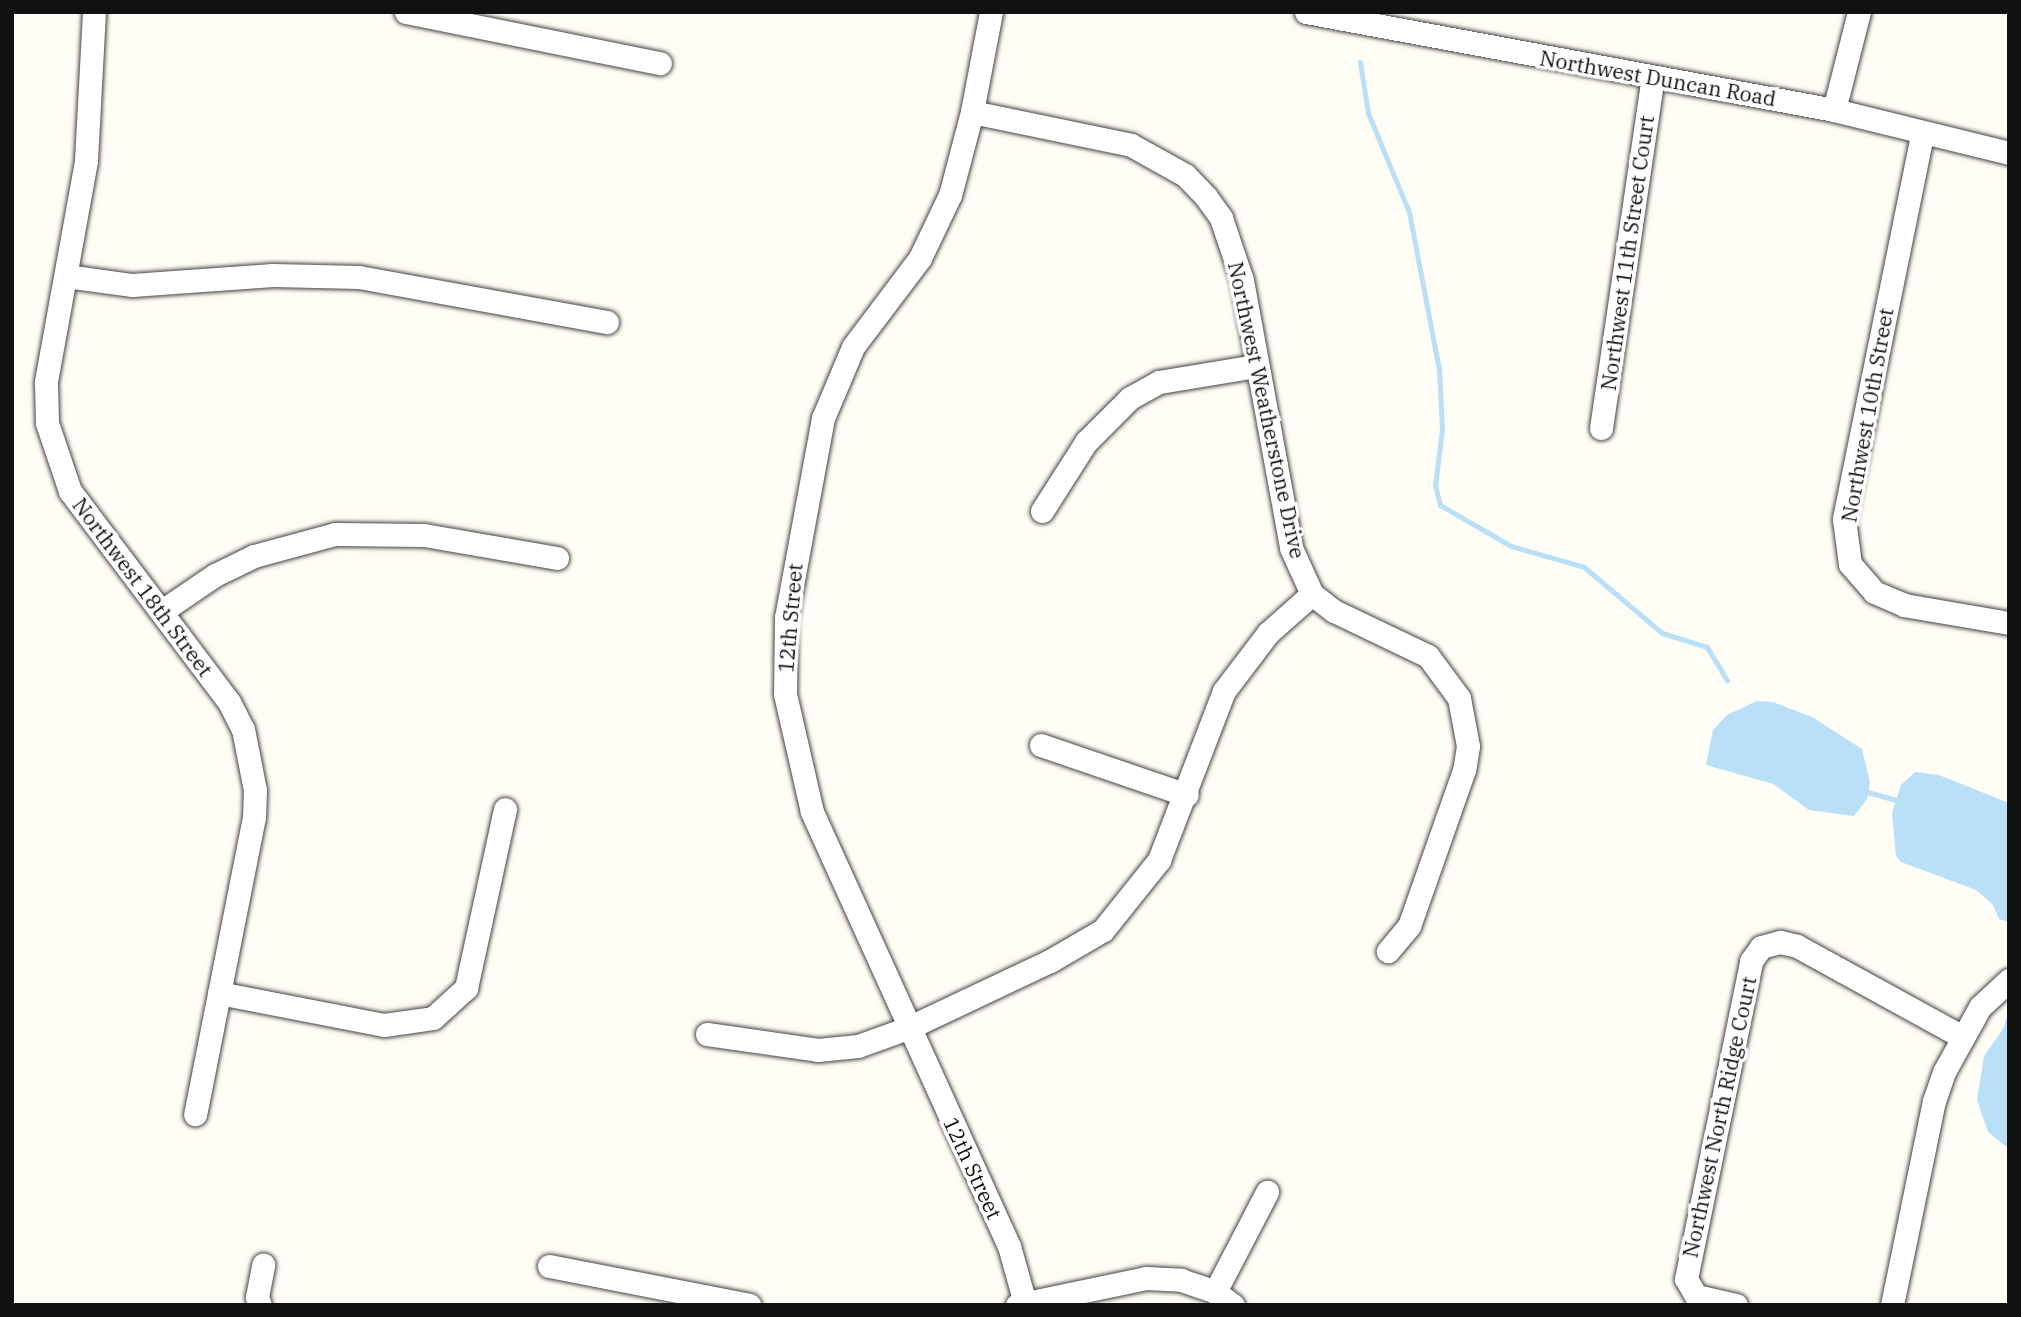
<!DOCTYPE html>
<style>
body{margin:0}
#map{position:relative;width:2021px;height:1317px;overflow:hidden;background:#fffdf5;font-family:"IBM Plex Serif",serif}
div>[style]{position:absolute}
.water>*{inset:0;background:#b9e0f7}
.stream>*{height:5px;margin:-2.5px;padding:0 2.5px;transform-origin:2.5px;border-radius:2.5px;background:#b9e0f7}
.roads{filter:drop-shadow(0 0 2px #444) drop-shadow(0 0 2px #444)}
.minor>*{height:23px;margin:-11.5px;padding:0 11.5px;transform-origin:11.5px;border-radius:11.5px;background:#fff}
span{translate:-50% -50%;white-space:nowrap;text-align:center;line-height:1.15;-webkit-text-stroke:7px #fff;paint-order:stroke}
.street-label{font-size:21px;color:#111}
.frame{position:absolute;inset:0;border:14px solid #111;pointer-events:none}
</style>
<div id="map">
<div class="water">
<div style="clip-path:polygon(1757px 701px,1773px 702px,1812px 717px,1862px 749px,1870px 782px,1867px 799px,1854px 816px,1809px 810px,1773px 784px,1706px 765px,1713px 730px,1727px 715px)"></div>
<div style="clip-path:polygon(1915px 772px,1939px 775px,2009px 803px,2009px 922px,1999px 919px,1993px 905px,1976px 890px,1901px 862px,1896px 856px,1892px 813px,1901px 785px)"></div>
<div style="clip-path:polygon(2009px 1011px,2009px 1149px,1988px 1132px,1977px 1100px,1984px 1056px,2003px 1029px)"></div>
</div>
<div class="stream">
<div style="left:1360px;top:62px;width:52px;rotate:81.1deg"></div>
<div style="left:1368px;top:113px;width:107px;rotate:67.5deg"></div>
<div style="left:1409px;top:212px;width:160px;rotate:79.2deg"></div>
<div style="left:1439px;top:369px;width:60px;rotate:87.1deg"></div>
<div style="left:1442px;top:429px;width:56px;rotate:97.1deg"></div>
<div style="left:1435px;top:485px;width:21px;rotate:76deg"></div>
<div style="left:1440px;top:505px;width:82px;rotate:30deg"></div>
<div style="left:1511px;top:546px;width:76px;rotate:16deg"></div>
<div style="left:1584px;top:567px;width:102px;rotate:40.2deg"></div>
<div style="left:1662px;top:633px;width:47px;rotate:17.3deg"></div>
<div style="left:1707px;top:647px;width:39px;rotate:59deg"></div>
<div style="left:1868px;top:792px;width:29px;rotate:16deg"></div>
</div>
<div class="roads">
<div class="minor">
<div style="left:94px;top:12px;width:149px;rotate:93.1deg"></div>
<div style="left:86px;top:161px;width:225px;rotate:100.3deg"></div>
<div style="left:46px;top:382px;width:41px;rotate:88.6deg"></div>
<div style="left:47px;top:423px;width:72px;rotate:71.3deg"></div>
<div style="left:70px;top:491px;width:264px;rotate:53deg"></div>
<div style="left:229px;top:702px;width:30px;rotate:63deg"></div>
<div style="left:243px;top:729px;width:62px;rotate:78.9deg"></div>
<div style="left:255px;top:790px;width:27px;rotate:92deg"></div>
<div style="left:254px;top:817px;width:303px;rotate:101.2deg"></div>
<div style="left:406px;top:12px;width:259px;rotate:11.4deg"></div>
<div style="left:991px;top:12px;width:102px;rotate:100.8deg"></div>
<div style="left:972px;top:112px;width:86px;rotate:104.8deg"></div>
<div style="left:950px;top:195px;width:70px;rotate:115.5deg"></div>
<div style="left:920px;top:258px;width:111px;rotate:127deg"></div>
<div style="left:853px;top:347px;width:77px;rotate:112.9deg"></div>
<div style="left:823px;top:418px;width:202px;rotate:100.5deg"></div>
<div style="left:786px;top:617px;width:77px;rotate:90.7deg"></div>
<div style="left:785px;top:694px;width:121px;rotate:77.1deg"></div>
<div style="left:812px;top:812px;width:477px;rotate:65.6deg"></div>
<div style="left:1009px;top:1246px;width:59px;rotate:74.3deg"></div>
<div style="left:1306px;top:12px;width:537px;rotate:10.51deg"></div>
<div style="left:1834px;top:110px;width:180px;rotate:13.8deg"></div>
<div style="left:1834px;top:110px;width:101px;rotate:-75.7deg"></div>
<div style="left:972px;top:112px;width:162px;rotate:11.7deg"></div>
<div style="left:1131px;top:145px;width:62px;rotate:29.1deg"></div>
<div style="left:1185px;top:175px;width:30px;rotate:46deg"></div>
<div style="left:1206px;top:197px;width:26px;rotate:54deg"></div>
<div style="left:1221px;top:218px;width:65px;rotate:71.3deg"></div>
<div style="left:1242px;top:280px;width:272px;rotate:79.6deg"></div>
<div style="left:1291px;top:548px;width:51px;rotate:65.5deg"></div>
<div style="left:1312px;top:594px;width:28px;rotate:38deg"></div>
<div style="left:1334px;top:611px;width:104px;rotate:25.6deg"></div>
<div style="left:1428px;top:656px;width:52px;rotate:53.6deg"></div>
<div style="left:1459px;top:698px;width:49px;rotate:79.4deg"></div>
<div style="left:1468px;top:746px;width:24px;rotate:99deg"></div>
<div style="left:1464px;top:770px;width:165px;rotate:109.4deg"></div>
<div style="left:1409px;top:926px;width:33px;rotate:130deg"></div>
<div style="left:1922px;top:135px;width:392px;rotate:101.5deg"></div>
<div style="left:1844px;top:519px;width:45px;rotate:82.4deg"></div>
<div style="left:1850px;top:564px;width:37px;rotate:49deg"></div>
<div style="left:1874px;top:592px;width:33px;rotate:23deg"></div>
<div style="left:1904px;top:605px;width:107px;rotate:9.7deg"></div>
<div style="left:66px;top:276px;width:67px;rotate:7.8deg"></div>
<div style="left:132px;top:285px;width:141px;rotate:-4.1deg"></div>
<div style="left:273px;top:275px;width:86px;rotate:1.3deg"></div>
<div style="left:359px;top:277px;width:252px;rotate:10.3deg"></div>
<div style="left:1601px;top:428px;width:355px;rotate:-81.6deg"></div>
<div style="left:1042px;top:511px;width:82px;rotate:-57.5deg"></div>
<div style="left:1086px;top:442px;width:62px;rotate:-45deg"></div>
<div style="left:1130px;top:398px;width:33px;rotate:-29deg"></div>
<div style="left:1159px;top:382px;width:98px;rotate:-9.4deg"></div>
<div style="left:162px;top:611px;width:64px;rotate:-34.2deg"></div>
<div style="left:215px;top:575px;width:43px;rotate:-26deg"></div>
<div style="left:254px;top:556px;width:84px;rotate:-15.2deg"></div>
<div style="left:335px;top:534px;width:89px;rotate:0.6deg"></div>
<div style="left:424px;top:535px;width:135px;rotate:9.8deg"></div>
<div style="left:1041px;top:745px;width:154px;rotate:18.9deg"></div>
<div style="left:219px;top:993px;width:168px;rotate:11deg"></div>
<div style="left:384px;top:1025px;width:49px;rotate:-8.1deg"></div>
<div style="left:433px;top:1018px;width:45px;rotate:-42.3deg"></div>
<div style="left:466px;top:988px;width:183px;rotate:-77.7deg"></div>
<div style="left:707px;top:1034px;width:112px;rotate:8.2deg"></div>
<div style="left:818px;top:1050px;width:40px;rotate:-5.7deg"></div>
<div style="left:858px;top:1046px;width:53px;rotate:-19.8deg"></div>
<div style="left:908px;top:1028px;width:157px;rotate:-25.3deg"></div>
<div style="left:1050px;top:961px;width:61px;rotate:-30.3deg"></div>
<div style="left:1103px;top:930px;width:90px;rotate:-51.3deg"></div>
<div style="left:1159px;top:860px;width:181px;rotate:-69deg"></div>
<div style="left:1224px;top:691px;width:73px;rotate:-52.8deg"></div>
<div style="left:1268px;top:633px;width:59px;rotate:-41.6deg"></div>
<div style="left:549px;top:1266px;width:204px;rotate:11deg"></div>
<div style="left:1215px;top:1292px;width:113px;rotate:-62.5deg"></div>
<div style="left:260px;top:1305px;width:9px;rotate:-111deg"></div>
<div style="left:257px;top:1297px;width:33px;rotate:-79deg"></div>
<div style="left:1017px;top:1305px;width:132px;rotate:-11.8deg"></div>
<div style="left:1146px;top:1278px;width:35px;rotate:3deg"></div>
<div style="left:1181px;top:1280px;width:36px;rotate:19deg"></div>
<div style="left:1215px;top:1292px;width:22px;rotate:36deg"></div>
<div style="left:1736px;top:1305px;width:41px;rotate:-167.3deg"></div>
<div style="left:1696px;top:1296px;width:20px;rotate:-120deg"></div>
<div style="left:1686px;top:1279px;width:325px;rotate:-78.4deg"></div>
<div style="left:1751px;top:961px;width:17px;rotate:-54deg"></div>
<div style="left:1761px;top:947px;width:20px;rotate:-15deg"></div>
<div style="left:1780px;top:942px;width:17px;rotate:13deg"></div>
<div style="left:1797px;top:946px;width:187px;rotate:28.8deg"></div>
<div style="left:1892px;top:1305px;width:208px;rotate:-78.4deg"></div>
<div style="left:1934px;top:1101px;width:31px;rotate:-71deg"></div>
<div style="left:1944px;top:1072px;width:74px;rotate:-61deg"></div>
<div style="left:1980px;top:1007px;width:40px;rotate:-43deg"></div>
</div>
</div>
<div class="street-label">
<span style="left:1658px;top:78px;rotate:10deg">Northwest Duncan Road</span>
<span style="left:1627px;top:253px;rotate:-82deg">Northwest 11th Street Court</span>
<span style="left:1267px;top:410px;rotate:78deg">Northwest Weatherstone Drive</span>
<span style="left:1867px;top:415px;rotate:-80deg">Northwest 10th Street</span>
<span style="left:143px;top:587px;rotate:53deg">Northwest 18th Street</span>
<span style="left:790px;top:618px;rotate:-85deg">12th Street</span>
<span style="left:1719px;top:1117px;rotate:-78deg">Northwest North Ridge Court</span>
<span style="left:973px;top:1168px;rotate:65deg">12th Street</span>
</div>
<div class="frame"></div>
</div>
